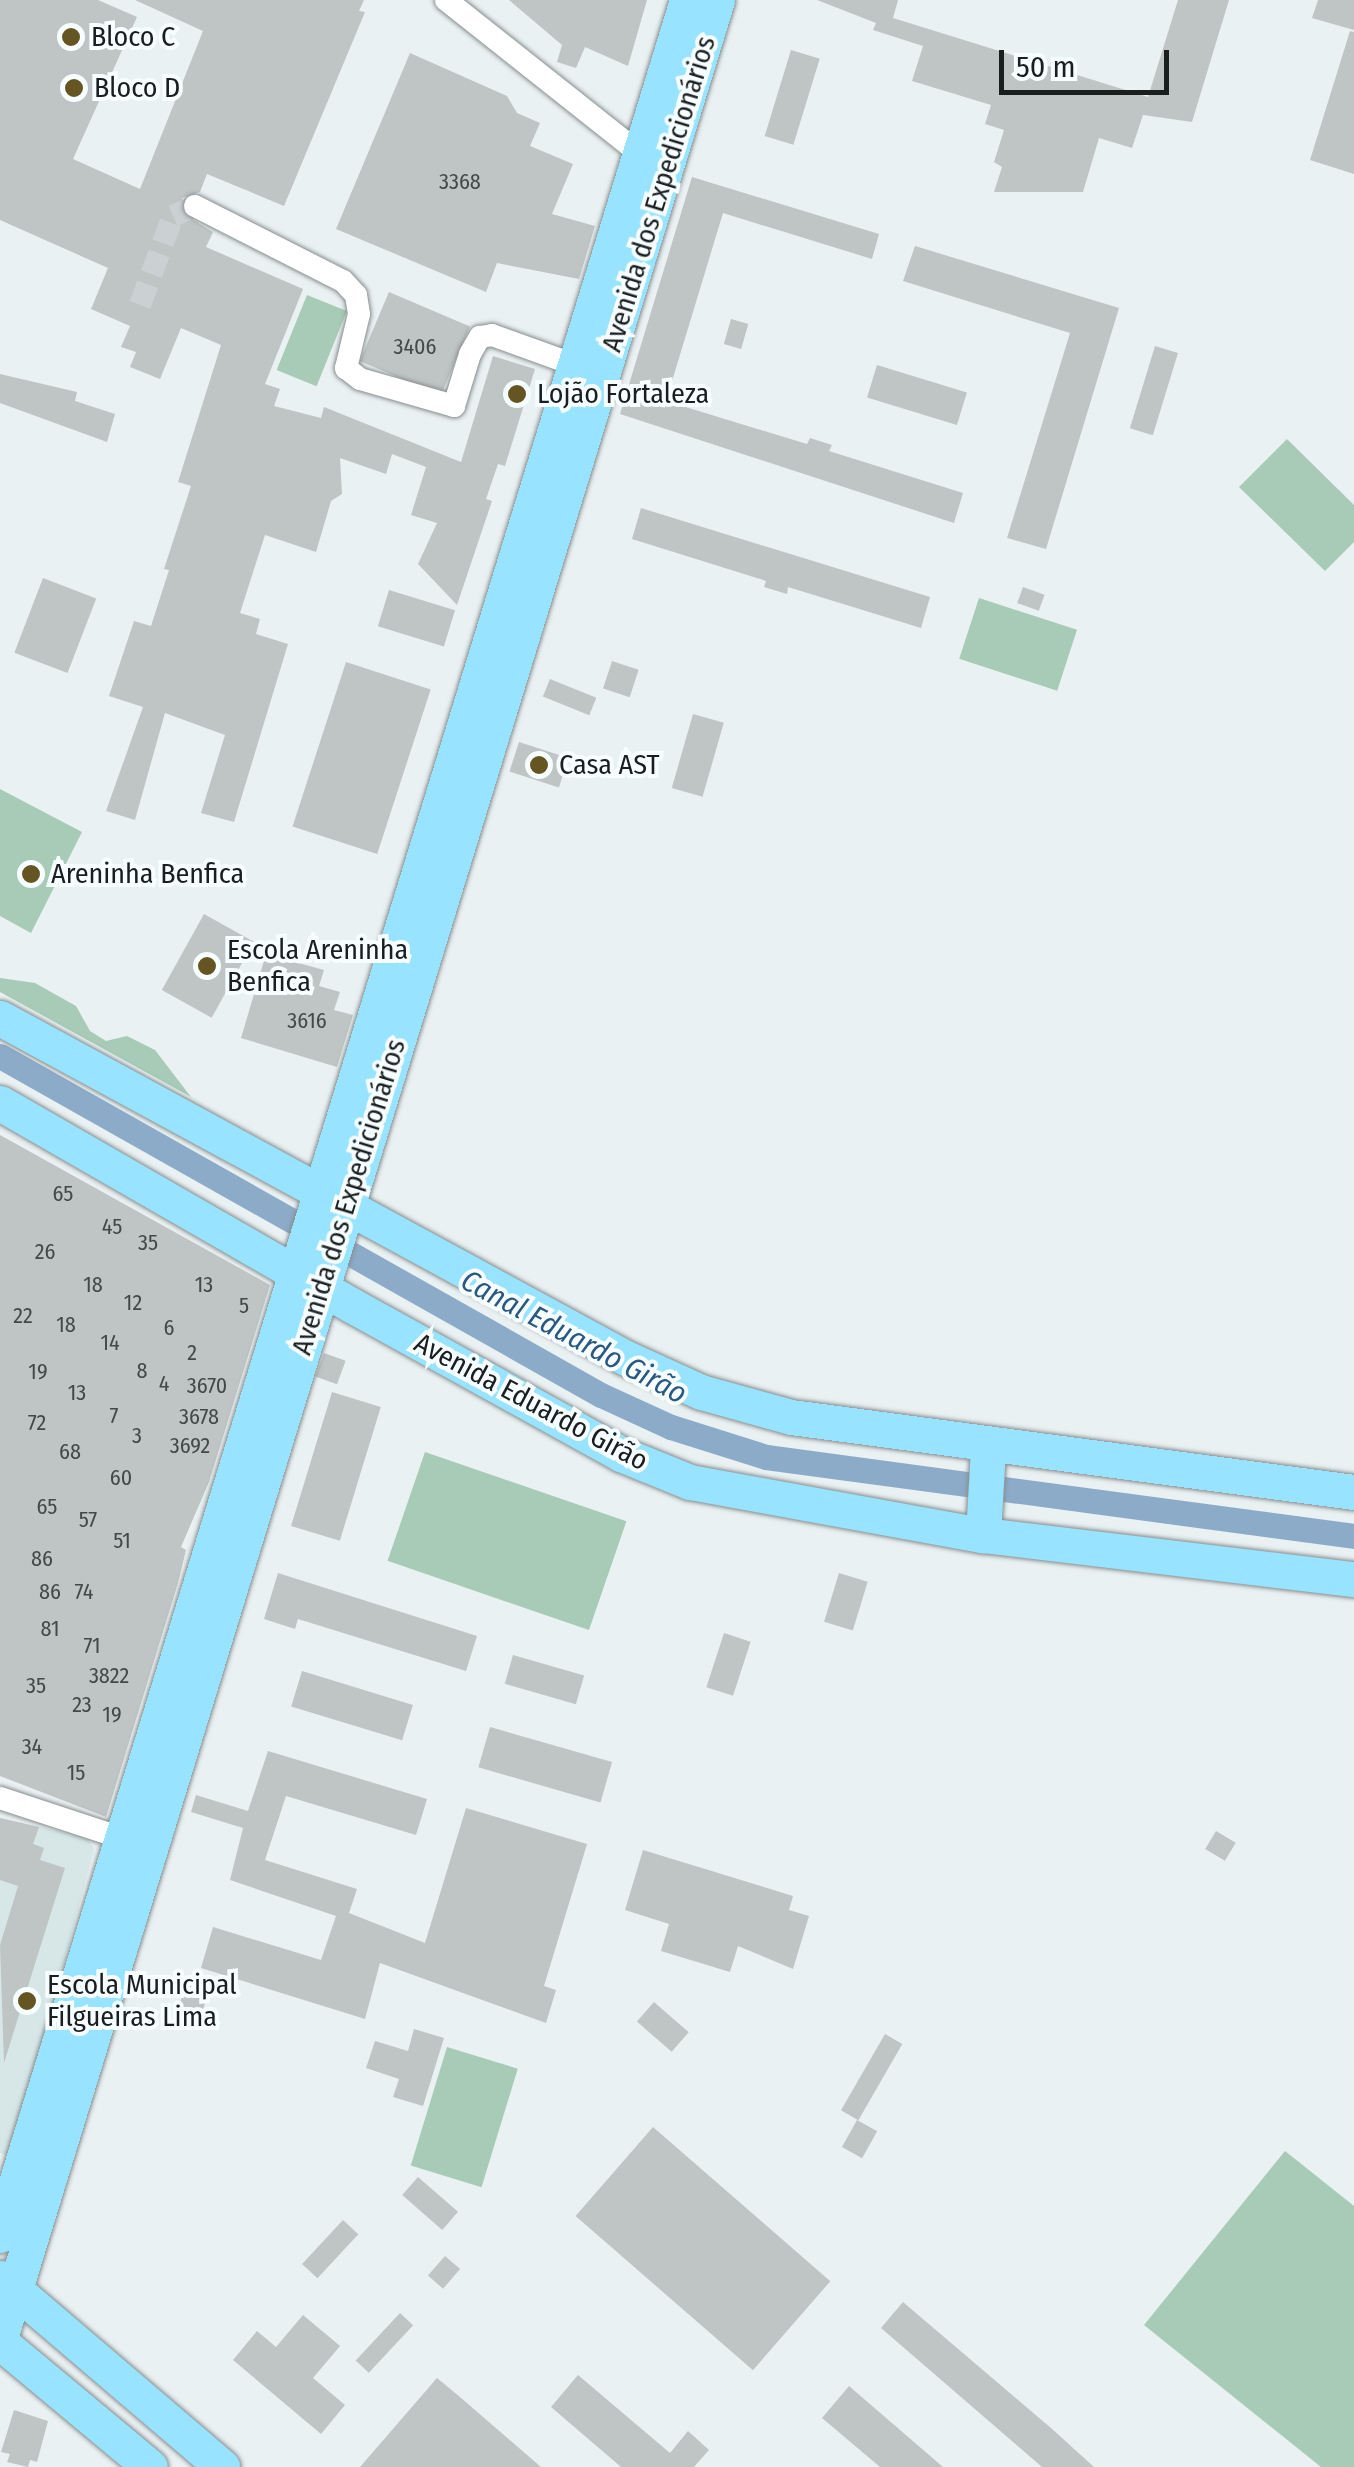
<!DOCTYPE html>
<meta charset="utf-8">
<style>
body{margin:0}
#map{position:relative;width:1354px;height:2467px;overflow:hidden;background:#eaf1f2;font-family:"Fira Sans Condensed",sans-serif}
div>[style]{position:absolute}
.built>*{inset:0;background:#d7e7e8}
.green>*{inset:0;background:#a7cbb6;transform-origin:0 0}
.canal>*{height:25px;margin:-12.5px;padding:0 12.5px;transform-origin:12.5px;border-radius:12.5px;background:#8cabc9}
.building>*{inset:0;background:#bfc5c4;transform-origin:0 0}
.minor-tunnel>*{height:22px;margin-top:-11px;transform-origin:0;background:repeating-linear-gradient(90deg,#cbd1d2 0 22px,transparent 0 33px)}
.roads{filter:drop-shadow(0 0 2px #878d8e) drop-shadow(0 0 2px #878d8e)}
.minor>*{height:22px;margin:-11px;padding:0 11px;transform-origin:11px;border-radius:11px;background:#fff}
.primary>*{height:35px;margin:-17.5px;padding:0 17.5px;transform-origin:17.5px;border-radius:17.5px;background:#98e3ff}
.dots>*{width:28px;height:28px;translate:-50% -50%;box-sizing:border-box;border:5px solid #f7feff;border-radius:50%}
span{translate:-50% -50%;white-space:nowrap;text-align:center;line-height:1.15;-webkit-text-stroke:8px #f7feff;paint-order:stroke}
.number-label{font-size:22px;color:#444848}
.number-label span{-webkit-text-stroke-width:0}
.poi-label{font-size:28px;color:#1b1e1e}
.left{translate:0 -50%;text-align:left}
.street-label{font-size:28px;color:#1b1e1e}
.water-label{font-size:30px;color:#2a5882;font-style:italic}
.scale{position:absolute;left:999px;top:50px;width:170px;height:45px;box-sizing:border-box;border:5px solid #1b1e1e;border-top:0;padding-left:12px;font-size:30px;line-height:35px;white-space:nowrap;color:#1b1e1e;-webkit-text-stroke:8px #f7feff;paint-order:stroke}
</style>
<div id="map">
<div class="built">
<div style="clip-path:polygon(0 1818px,88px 1838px,94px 1849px,13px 2157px,0 2153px)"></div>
</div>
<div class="green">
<div style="left:307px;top:295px;width:43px;height:81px;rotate:22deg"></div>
<div style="clip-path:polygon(1287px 439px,1354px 505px,1354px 542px,1325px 571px,1239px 487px)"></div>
<div style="left:979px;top:598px;width:103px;height:64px;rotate:18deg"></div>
<div style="clip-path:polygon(0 789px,82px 832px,31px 933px,0 916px)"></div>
<div style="clip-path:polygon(0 978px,35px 983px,76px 1006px,90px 1031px,106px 1041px,127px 1036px,155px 1050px,191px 1097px,0 992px)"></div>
<div style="left:425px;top:1452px;width:213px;height:115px;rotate:19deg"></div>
<div style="left:447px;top:2047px;width:74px;height:124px;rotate:17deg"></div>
<div style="clip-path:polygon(1285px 2151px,1354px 2206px,1354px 2467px,1321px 2467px,1144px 2325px)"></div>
</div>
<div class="canal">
<div style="left:0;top:1056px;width:690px;rotate:29.43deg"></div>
<div style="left:601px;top:1395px;width:77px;rotate:24.6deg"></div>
<div style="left:671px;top:1427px;width:100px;rotate:17.5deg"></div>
<div style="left:766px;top:1457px;width:593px;rotate:7.65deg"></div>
</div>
<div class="building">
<div style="clip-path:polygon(0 0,98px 0,137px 17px,73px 159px,140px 189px,203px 31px,135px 0,364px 0,359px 11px,365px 12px,284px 206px,207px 174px,200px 192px,182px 198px,182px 213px,213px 232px,206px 247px,303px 289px,265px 384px,280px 389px,274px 406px,321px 418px,324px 407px,461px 462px,493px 356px,535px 369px,505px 466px,498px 464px,486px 499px,492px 501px,457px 605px,418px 564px,437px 523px,411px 515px,426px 467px,392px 454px,386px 474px,340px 458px,342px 494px,331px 501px,316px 552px,265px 535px,240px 613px,260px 619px,256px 634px,288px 644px,234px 822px,201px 813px,225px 735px,165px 713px,135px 820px,106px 811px,143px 707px,109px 696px,134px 621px,151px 626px,169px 570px,164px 569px,191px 486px,178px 482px,221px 345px,181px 328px,160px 379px,130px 367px,136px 352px,121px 347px,130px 326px,91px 309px,108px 268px,0 220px)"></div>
<div style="clip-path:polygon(509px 0,647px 0,628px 66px,585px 47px,576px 68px,557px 62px,562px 45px)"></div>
<div style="clip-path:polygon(817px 0,898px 0,893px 18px,1148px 97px,1178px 0,1229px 0,1192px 122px,1143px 115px,1132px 148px,1099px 138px,1083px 192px,994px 192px,1002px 167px,994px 162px,1004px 130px,985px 124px,991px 105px,912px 81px,923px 46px,873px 30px,876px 23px)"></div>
<div style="clip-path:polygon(1318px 0,1354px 0,1354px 30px,1312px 18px)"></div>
<div style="clip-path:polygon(1350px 31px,1354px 32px,1354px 174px,1310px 160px)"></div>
<div style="left:791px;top:50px;width:30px;height:90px;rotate:17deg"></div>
<div style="clip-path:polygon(410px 53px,507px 96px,517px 113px,540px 123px,530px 146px,573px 164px,552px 214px,595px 226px,579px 279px,497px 263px,486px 292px,336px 229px)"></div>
<div style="clip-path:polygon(692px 177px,879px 234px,872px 259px,723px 213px,666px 401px,807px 444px,810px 438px,832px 445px,829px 451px,963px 493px,954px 523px,620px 414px)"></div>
<div style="clip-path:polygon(915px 246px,1119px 308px,1046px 549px,1007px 538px,1070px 333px,903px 281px)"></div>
<div style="left:389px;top:292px;width:88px;height:75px;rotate:23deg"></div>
<div style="left:731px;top:319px;width:18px;height:26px;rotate:16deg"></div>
<div style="left:1155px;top:346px;width:24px;height:86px;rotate:17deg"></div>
<div style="left:877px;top:365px;width:94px;height:34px;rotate:17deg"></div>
<div style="clip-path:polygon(0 374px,77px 392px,75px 401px,115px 414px,107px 442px,0 403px)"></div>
<div style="clip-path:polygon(641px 508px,930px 597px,921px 628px,788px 587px,787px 594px,764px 587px,766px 581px,632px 539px)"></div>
<div style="left:43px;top:578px;width:57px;height:80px;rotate:21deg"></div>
<div style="left:1023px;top:587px;width:23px;height:17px;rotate:20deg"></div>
<div style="left:389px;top:590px;width:69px;height:38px;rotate:17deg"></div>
<div style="left:612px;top:661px;width:28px;height:29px;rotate:18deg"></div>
<div style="left:346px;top:662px;width:89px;height:173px;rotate:18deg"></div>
<div style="left:550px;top:679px;width:50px;height:19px;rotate:22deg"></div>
<div style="left:693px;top:714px;width:32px;height:77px;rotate:16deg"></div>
<div style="left:519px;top:742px;width:52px;height:31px;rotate:18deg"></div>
<div style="left:204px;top:914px;width:57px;height:87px;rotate:29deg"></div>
<div style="clip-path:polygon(266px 954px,324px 970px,319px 986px,340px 992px,334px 1010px,353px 1015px,337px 1067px,241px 1038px)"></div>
<div style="clip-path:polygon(0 1135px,270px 1285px,209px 1482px,181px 1547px,186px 1550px,178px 1583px,106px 1817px,0 1776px)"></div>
<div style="left:324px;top:1353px;width:23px;height:25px;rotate:20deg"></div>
<div style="left:332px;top:1392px;width:51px;height:140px;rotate:17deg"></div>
<div style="clip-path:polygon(278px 1573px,477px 1636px,466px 1671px,298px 1619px,295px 1629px,264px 1619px)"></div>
<div style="left:839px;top:1573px;width:30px;height:51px;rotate:17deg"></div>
<div style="left:724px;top:1633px;width:28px;height:57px;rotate:18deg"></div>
<div style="left:513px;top:1655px;width:74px;height:30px;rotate:16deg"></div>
<div style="left:302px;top:1671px;width:116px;height:37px;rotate:17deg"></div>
<div style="left:490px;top:1727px;width:127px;height:42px;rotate:16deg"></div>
<div style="clip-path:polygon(268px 1751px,427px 1799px,416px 1835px,286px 1796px,265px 1860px,357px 1889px,349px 1913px,425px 1943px,466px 1808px,587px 1844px,544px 1986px,556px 1990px,546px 2023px,380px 1963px,365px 2019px,201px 1968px,213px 1927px,321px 1960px,336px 1916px,230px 1880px,243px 1828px,191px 1812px,196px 1795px,248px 1811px)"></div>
<div style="clip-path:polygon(0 1818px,39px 1827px,33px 1844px,44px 1848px,40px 1860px,65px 1868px,4px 2063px,0 1945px,18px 1886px,0 1880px)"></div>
<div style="left:1216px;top:1831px;width:23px;height:21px;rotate:31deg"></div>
<div style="clip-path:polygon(643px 1850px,793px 1896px,789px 1910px,809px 1916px,793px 1969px,738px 1946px,730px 1972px,661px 1951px,669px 1924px,625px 1910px)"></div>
<div style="left:187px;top:1980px;width:24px;height:43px;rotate:17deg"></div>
<div style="left:654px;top:2002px;width:46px;height:26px;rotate:41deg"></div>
<div style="clip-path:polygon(414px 2029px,444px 2038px,423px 2106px,393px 2097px,399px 2079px,366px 2068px,375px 2041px,408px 2051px)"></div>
<div style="left:885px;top:2034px;width:20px;height:88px;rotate:30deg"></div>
<div style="left:857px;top:2120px;width:23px;height:31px;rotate:29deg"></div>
<div style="left:653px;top:2127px;width:235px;height:118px;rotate:41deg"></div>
<div style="left:418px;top:2177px;width:53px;height:24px;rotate:41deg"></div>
<div style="left:343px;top:2220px;width:21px;height:60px;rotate:43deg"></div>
<div style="left:445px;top:2256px;width:20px;height:26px;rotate:41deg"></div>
<div style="clip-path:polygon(903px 2302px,1051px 2428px,1094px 2467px,1042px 2467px,881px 2328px)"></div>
<div style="left:400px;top:2313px;width:18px;height:65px;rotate:43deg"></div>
<div style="clip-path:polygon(303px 2315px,340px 2346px,313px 2378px,345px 2405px,321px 2434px,233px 2360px,257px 2331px,276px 2347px)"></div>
<div style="clip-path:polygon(578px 2375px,670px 2453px,688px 2431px,709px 2450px,694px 2467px,621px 2467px,551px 2407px)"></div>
<div style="clip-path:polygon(437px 2378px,460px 2397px,541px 2467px,360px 2467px)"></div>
<div style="clip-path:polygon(849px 2386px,943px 2467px,880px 2467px,822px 2418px)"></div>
<div style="clip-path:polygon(14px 2410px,48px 2421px,37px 2462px,30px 2460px,28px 2467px,7px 2462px,10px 2454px,1px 2452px)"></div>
</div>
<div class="minor-tunnel">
<div style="left:140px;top:305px;width:95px;rotate:-69.7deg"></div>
<div style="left:173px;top:216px;width:24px;rotate:-24deg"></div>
</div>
<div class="roads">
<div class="minor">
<div style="left:446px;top:0;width:248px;rotate:38.4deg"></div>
<div style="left:195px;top:206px;width:166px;rotate:26.9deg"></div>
<div style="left:343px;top:281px;width:19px;rotate:47deg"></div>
<div style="left:356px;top:295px;width:19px;rotate:81deg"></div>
<div style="left:359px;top:314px;width:56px;rotate:103.5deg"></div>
<div style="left:346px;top:368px;width:18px;rotate:38deg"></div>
<div style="left:360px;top:379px;width:98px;rotate:16deg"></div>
<div style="left:454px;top:406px;width:54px;rotate:-72.9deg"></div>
<div style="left:470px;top:354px;width:20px;rotate:-60deg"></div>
<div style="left:480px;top:337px;width:12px;rotate:-9deg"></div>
<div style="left:492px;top:335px;width:88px;rotate:19.9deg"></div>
<div style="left:0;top:1798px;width:128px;rotate:18.2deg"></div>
</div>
<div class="primary">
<div style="left:0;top:1018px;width:712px;rotate:28.51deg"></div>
<div style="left:626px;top:1358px;width:82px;rotate:24.4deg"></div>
<div style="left:701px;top:1392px;width:93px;rotate:15.5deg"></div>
<div style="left:791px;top:1417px;width:568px;rotate:7.59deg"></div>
<div style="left:0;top:1103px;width:407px;rotate:29.9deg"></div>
<div style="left:353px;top:1306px;width:306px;rotate:28.9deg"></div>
<div style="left:621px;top:1454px;width:74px;rotate:22.1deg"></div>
<div style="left:690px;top:1482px;width:298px;rotate:10.3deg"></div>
<div style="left:983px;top:1535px;width:374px;rotate:6.8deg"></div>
<div style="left:983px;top:1535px;width:88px;rotate:-86.7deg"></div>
<div style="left:0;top:2235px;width:2338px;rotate:-72.91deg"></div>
<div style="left:1px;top:2278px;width:291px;rotate:40.5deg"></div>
<div style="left:0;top:2338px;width:2445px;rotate:-72.95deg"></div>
<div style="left:0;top:2342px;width:195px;rotate:39.8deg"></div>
</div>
</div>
<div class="dots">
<div style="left:71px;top:37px;background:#645523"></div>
<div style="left:74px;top:88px;background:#645523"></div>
<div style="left:517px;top:394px;background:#645523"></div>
<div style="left:539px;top:765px;background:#645523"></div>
<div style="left:31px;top:874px;background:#645523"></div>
<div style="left:207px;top:966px;background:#645523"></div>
<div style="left:27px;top:2001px;background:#645523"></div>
</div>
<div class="number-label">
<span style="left:460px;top:182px">3368</span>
<span style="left:415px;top:347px">3406</span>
<span style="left:307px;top:1021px">3616</span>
<span style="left:63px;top:1194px">65</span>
<span style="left:112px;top:1227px">45</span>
<span style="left:148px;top:1243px">35</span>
<span style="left:45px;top:1252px">26</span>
<span style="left:93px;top:1285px">18</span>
<span style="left:204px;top:1285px">13</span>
<span style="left:133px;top:1303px">12</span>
<span style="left:244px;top:1306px">5</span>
<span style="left:23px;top:1316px">22</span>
<span style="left:66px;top:1325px">18</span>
<span style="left:169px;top:1328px">6</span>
<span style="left:110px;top:1343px">14</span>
<span style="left:192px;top:1353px">2</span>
<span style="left:142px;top:1371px">8</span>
<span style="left:38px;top:1372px">19</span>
<span style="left:164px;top:1384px">4</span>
<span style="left:207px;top:1386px">3670</span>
<span style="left:77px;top:1393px">13</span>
<span style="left:114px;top:1416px">7</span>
<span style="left:199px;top:1417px">3678</span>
<span style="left:37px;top:1423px">72</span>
<span style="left:137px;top:1436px">3</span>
<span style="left:190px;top:1446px">3692</span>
<span style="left:70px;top:1452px">68</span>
<span style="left:121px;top:1478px">60</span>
<span style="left:47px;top:1507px">65</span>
<span style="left:88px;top:1520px">57</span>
<span style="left:122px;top:1541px">51</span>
<span style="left:42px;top:1559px">86</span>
<span style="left:50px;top:1592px">86</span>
<span style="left:84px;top:1592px">74</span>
<span style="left:50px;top:1629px">81</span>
<span style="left:92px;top:1646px">71</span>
<span style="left:109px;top:1676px">3822</span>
<span style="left:36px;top:1686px">35</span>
<span style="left:82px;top:1705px">23</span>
<span style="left:112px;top:1715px">19</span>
<span style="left:32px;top:1747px">34</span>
<span style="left:76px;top:1773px">15</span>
</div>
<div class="poi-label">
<span class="left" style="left:91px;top:37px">Bloco C</span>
<span class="left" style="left:94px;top:88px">Bloco D</span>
<span class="left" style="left:537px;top:394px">Lojão Fortaleza</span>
<span class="left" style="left:559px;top:765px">Casa AST</span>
<span class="left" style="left:51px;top:874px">Areninha Benfica</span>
<span class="left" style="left:227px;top:966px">Escola Areninha<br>Benfica</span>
<span class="left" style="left:47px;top:2001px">Escola Municipal<br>Filgueiras Lima</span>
</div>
<div class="street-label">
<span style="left:659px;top:194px;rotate:-73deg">Avenida dos Expedicionários</span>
<span style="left:349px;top:1197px;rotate:-73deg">Avenida dos Expedicionários</span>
<span style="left:531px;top:1402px;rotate:28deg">Avenida Eduardo Girão</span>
</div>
<div class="water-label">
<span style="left:574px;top:1337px;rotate:28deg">Canal Eduardo Girão</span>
</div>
<div class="scale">50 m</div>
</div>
